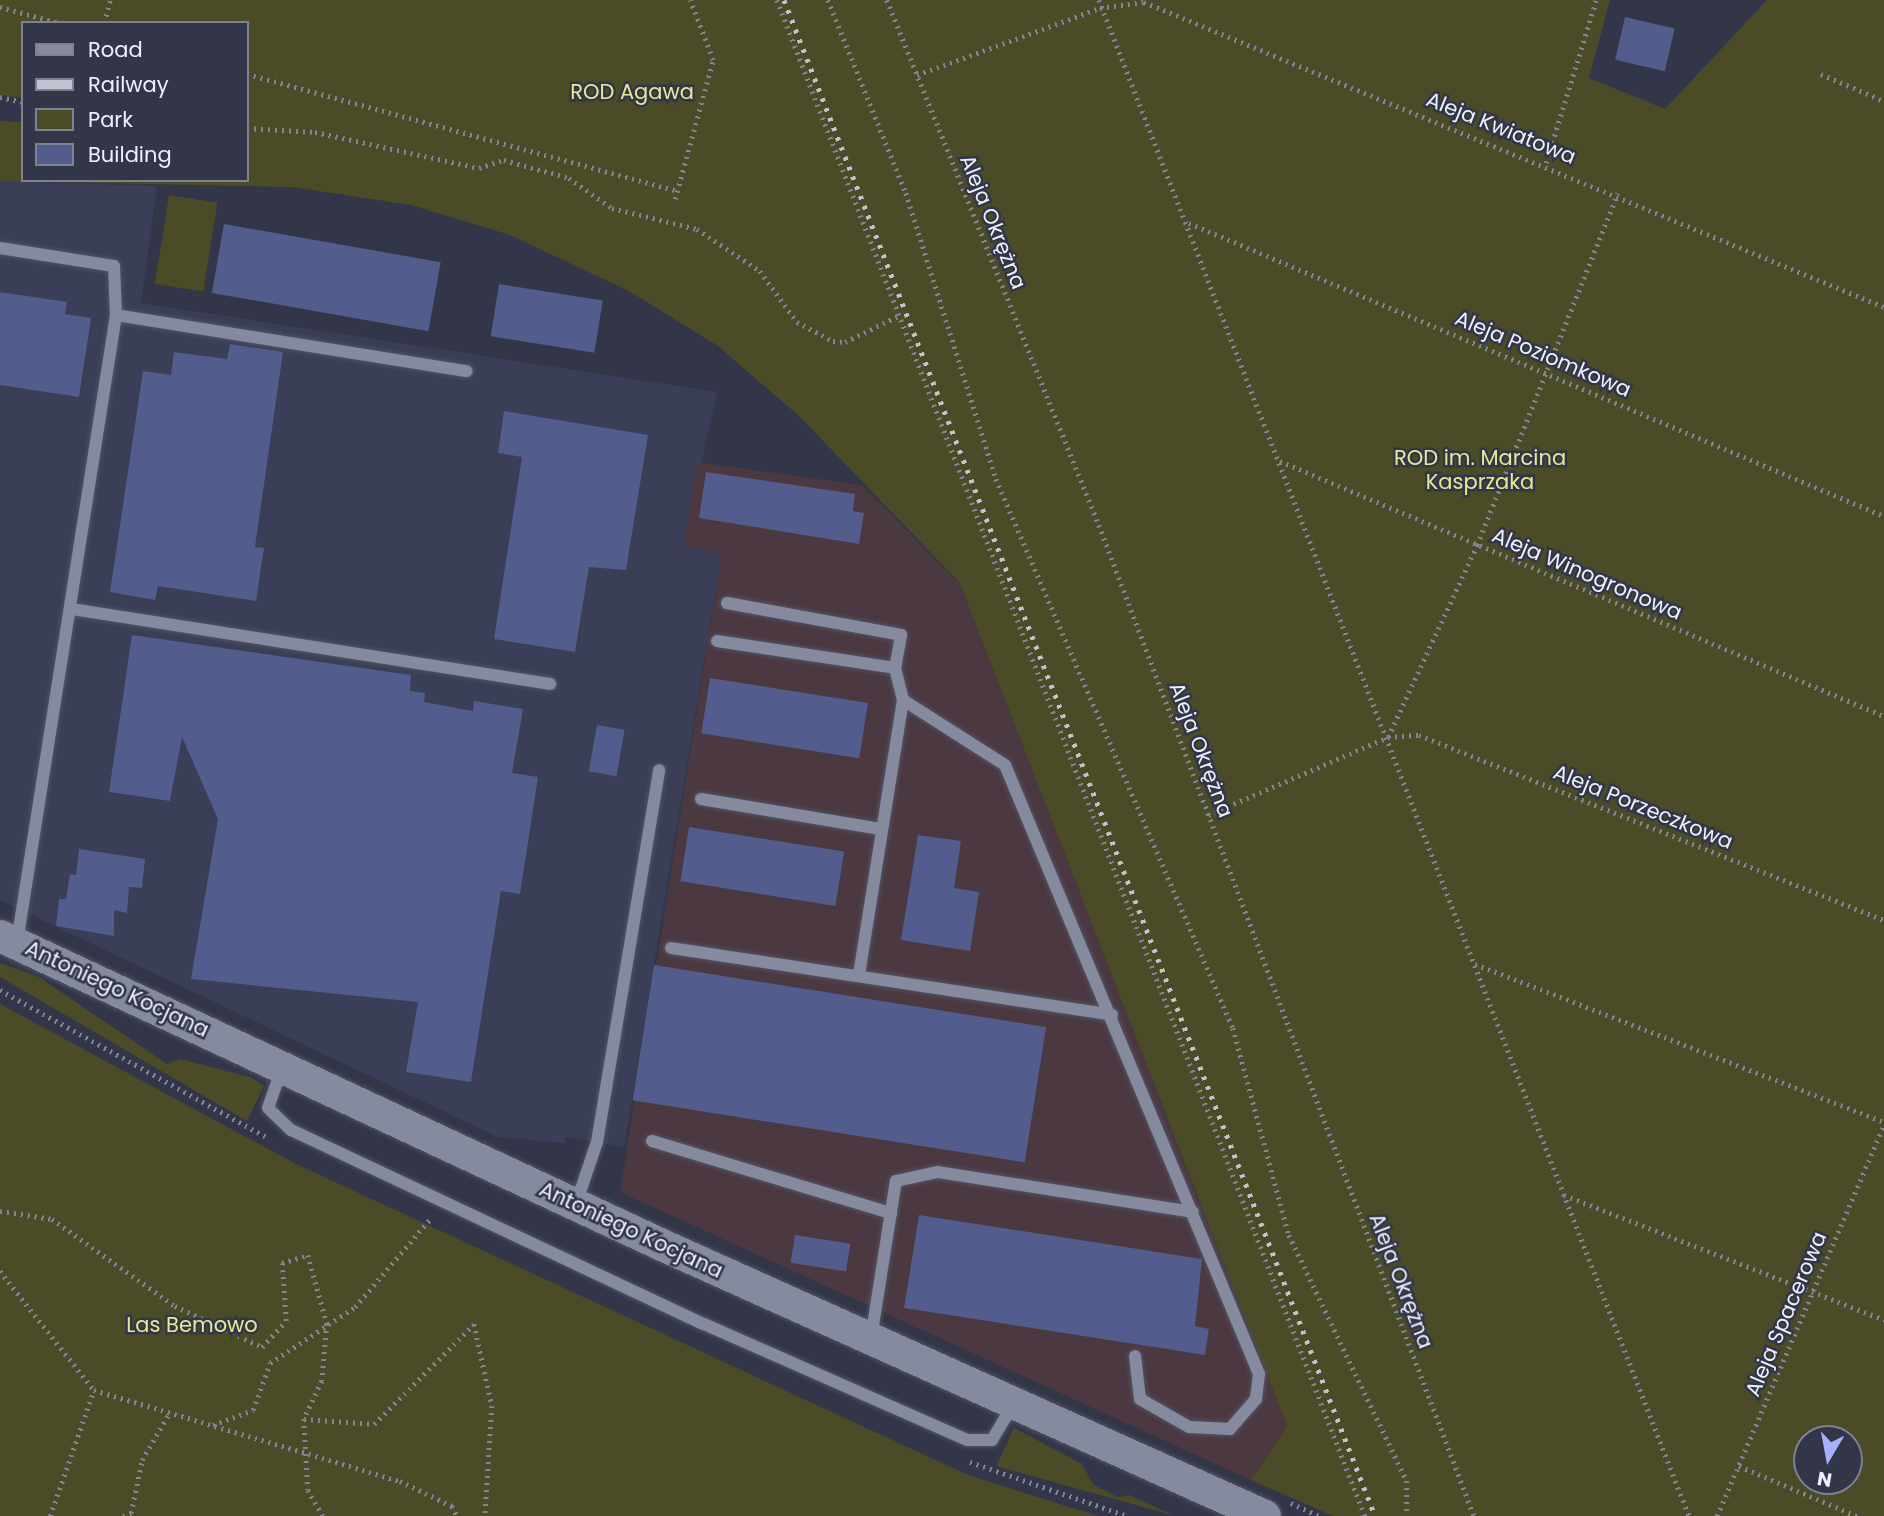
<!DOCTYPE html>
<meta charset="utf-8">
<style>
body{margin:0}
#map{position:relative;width:1884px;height:1516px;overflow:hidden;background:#323648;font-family:Poppins,sans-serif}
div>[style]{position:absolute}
.built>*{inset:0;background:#3a3f57}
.industrial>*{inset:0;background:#4c3840}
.green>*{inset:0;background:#4b4c27;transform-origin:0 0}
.building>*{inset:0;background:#525c8d;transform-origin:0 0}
.path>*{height:4.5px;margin-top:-2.25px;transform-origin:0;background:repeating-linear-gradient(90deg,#818594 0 2px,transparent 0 7px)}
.roads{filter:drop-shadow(0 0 2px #515464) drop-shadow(0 0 2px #515464)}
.service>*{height:12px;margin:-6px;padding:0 6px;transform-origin:6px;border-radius:6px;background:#858a9f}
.tertiary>*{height:32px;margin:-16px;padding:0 16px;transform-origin:16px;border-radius:16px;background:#858a9f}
.rail>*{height:5px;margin-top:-2.5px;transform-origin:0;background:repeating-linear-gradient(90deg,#c0c4d1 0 3.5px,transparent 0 10.5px)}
span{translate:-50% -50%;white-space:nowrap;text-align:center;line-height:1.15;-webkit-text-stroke:5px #323648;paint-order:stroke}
.park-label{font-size:21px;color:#e6e992}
.street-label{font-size:21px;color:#edf1fc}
.legend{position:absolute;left:21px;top:21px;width:228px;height:161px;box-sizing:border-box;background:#323648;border:2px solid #7d8190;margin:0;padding:9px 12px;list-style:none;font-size:21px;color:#edf1fc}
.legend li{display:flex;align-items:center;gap:14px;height:35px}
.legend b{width:35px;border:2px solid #7d8190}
.north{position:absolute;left:1793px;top:1425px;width:70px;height:70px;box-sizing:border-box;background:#323648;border:2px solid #7d8190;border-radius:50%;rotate:190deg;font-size:19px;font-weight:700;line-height:28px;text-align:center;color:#edf1fc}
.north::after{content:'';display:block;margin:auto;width:24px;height:32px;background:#a9b0fc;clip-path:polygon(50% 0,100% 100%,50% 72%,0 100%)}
</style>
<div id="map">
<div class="built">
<div style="clip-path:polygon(0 181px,157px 186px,141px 303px,717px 392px,683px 546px,722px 553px,624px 1147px,566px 1137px,565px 1143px,498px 1137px,0 900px)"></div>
</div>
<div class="industrial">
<div style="clip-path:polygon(696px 462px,862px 485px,959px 583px,1287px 1426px,1251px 1480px,620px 1192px,722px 553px,683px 546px)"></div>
</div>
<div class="green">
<div style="clip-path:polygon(evenodd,0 0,1610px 0,1589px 78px,1665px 109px,1767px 0,1884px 0,1884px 1516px,1333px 1516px,1251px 1480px,1287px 1426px,959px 582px,800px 417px,718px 346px,629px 291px,510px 235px,411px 205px,292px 187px,0 181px,0 121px,23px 122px,23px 180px,247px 180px,247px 23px,23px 23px,23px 98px,0 95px,0 0,1807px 1439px,1849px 1439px,1849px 1481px,1807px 1481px,1807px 1439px)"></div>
<div style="left:169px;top:195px;width:49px;height:90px;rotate:9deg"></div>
<div style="clip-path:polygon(0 963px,39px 977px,167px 1064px,180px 1059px,250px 1077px,264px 1086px,247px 1121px,0 977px)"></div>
<div style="clip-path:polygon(0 1004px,296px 1164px,968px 1475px,1098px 1516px,0 1516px)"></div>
<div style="clip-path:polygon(1014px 1428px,1082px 1464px,1093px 1484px,1117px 1497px,1129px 1495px,1175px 1516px,996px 1466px)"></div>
</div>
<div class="building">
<div style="left:1625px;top:17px;width:51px;height:44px;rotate:13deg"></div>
<div style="left:224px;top:224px;width:220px;height:70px;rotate:10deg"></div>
<div style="left:499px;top:284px;width:105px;height:53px;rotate:9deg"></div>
<div style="clip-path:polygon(0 292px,67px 302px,65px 314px,91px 318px,79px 397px,0 385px)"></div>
<div style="clip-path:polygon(230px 344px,283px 352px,255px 547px,264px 548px,256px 601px,158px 586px,155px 600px,110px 592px,143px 371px,171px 375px,174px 352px,227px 359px)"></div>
<div style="clip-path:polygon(504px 411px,648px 435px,626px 570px,589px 567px,575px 652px,494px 639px,522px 457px,498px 453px)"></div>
<div style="clip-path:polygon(706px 472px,855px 494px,853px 511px,864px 513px,859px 544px,699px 518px)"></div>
<div style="clip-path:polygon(132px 635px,411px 675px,410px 691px,425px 693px,424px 702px,473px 711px,474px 701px,523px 709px,512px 773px,538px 777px,520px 894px,501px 891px,471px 1082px,406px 1072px,418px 1002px,191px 979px,218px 819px,182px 737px,170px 801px,109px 792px)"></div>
<div style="left:710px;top:678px;width:160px;height:56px;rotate:9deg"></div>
<div style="left:597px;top:725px;width:28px;height:47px;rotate:10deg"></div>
<div style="left:689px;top:827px;width:157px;height:55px;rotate:9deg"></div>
<div style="clip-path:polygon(918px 835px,961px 841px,954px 888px,979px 892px,970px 951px,901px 940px)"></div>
<div style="clip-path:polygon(79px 849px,145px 859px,142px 888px,129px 887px,127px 913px,114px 910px,114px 936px,56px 926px,59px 899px,66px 899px,70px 874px,76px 875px)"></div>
<div style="left:654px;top:965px;width:397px;height:137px;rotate:9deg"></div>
<div style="clip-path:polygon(919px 1215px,1202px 1259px,1195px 1326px,1209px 1329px,1205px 1355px,904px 1308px)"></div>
<div style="left:795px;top:1235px;width:56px;height:28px;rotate:9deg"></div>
</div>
<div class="path">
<div style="left:777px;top:0;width:1626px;rotate:68.8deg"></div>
<div style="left:828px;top:0;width:208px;rotate:68deg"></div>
<div style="left:906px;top:193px;width:300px;rotate:72.5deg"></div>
<div style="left:996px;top:479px;width:598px;rotate:66.65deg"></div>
<div style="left:1233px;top:1028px;width:214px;rotate:74.9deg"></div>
<div style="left:1289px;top:1235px;width:273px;rotate:64.4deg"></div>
<div style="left:1407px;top:1481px;width:35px;rotate:90deg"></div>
<div style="left:887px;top:0;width:566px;rotate:68.01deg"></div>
<div style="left:1099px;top:525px;width:1060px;rotate:69.27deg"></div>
<div style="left:1099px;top:0;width:1627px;rotate:68.73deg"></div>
<div style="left:0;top:7px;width:61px;rotate:15.2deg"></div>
<div style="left:104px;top:23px;width:24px;rotate:-75deg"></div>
<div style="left:247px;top:74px;width:447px;rotate:15.2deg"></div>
<div style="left:1821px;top:74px;width:69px;rotate:23.2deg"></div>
<div style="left:917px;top:75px;width:195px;rotate:-20.1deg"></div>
<div style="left:1100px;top:8px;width:44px;rotate:-7.8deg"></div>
<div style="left:1144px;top:2px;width:800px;rotate:22.4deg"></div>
<div style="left:0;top:97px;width:24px;rotate:12deg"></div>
<div style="left:247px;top:128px;width:68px;rotate:3.4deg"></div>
<div style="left:315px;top:132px;width:168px;rotate:12.4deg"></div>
<div style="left:479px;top:168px;width:26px;rotate:-18deg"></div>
<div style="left:504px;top:160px;width:67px;rotate:15.5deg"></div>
<div style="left:569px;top:178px;width:52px;rotate:34.9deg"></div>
<div style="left:612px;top:208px;width:88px;rotate:13.9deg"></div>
<div style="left:697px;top:229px;width:76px;rotate:33.7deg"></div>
<div style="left:760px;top:271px;width:63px;rotate:54deg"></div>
<div style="left:797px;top:322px;width:41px;rotate:27.8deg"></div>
<div style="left:833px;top:341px;width:12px;rotate:5deg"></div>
<div style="left:845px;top:342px;width:61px;rotate:-26.1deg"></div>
<div style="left:1546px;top:163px;width:170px;rotate:-72.9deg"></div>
<div style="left:675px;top:199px;width:144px;rotate:-74.7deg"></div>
<div style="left:713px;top:60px;width:64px;rotate:-111deg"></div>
<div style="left:1189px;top:223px;width:754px;rotate:22.86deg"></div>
<div style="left:1280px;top:461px;width:656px;rotate:22.89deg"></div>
<div style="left:1388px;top:737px;width:31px;rotate:-4deg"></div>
<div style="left:1419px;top:735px;width:500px;rotate:21.7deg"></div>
<div style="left:1208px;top:815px;width:196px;rotate:-23.4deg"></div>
<div style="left:1388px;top:737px;width:212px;rotate:-65.1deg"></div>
<div style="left:1477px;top:545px;width:379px;rotate:-68.2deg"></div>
<div style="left:1475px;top:964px;width:438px;rotate:21.1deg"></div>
<div style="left:0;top:990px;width:304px;rotate:28.9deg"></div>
<div style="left:1564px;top:1195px;width:344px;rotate:21.3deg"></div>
<div style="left:0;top:1211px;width:53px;rotate:8.7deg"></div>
<div style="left:52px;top:1219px;width:151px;rotate:35.3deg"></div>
<div style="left:175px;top:1306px;width:96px;rotate:25.2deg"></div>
<div style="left:262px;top:1347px;width:35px;rotate:-47deg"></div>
<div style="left:286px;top:1321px;width:58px;rotate:-93.9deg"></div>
<div style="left:282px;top:1263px;width:27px;rotate:-17deg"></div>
<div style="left:308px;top:1255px;width:72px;rotate:74.6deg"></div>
<div style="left:327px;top:1324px;width:57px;rotate:95deg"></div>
<div style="left:322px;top:1381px;width:42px;rotate:115.3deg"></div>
<div style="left:304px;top:1419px;width:71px;rotate:86.8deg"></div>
<div style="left:308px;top:1490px;width:30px;rotate:60deg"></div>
<div style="left:0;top:1271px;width:152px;rotate:51.7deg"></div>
<div style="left:304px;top:1419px;width:70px;rotate:4.1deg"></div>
<div style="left:374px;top:1424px;width:141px;rotate:-45deg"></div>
<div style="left:474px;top:1324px;width:84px;rotate:77.6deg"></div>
<div style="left:492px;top:1406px;width:110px;rotate:93.6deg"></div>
<div style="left:213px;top:1425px;width:43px;rotate:-20.6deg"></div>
<div style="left:253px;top:1410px;width:50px;rotate:-70.1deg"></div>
<div style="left:270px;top:1363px;width:102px;rotate:-33.4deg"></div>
<div style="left:355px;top:1307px;width:117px;rotate:-49.5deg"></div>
<div style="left:970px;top:1462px;width:167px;rotate:18.9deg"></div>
<div style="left:1739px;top:1466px;width:128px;rotate:23deg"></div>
<div style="left:1291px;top:1503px;width:31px;rotate:25deg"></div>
<div style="left:50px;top:1516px;width:133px;rotate:-70.8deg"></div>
<div style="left:94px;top:1390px;width:319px;rotate:16.6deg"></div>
<div style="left:400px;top:1481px;width:58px;rotate:25.7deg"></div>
<div style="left:452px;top:1506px;width:11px;rotate:63deg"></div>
<div style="left:123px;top:1516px;width:9px;rotate:-21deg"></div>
<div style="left:131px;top:1513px;width:54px;rotate:-78.3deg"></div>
<div style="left:142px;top:1460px;width:56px;rotate:-59.7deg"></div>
<div style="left:1717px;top:1516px;width:425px;rotate:-66.9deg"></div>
</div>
<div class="roads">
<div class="service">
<div style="left:0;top:248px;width:115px;rotate:9deg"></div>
<div style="left:114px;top:266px;width:49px;rotate:87.7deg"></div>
<div style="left:116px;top:315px;width:635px;rotate:98.97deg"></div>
<div style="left:116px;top:315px;width:355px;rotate:9.1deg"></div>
<div style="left:727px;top:603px;width:177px;rotate:10.4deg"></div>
<div style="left:901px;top:635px;width:34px;rotate:100deg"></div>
<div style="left:72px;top:609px;width:484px;rotate:8.9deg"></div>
<div style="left:717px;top:641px;width:180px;rotate:8.6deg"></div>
<div style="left:895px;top:668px;width:33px;rotate:76deg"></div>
<div style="left:903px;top:700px;width:279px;rotate:99.1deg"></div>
<div style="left:903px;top:700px;width:121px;rotate:32.5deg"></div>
<div style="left:1005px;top:765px;width:660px;rotate:67.36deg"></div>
<div style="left:1259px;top:1374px;width:25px;rotate:97deg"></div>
<div style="left:1256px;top:1399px;width:40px;rotate:131deg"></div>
<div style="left:1230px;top:1429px;width:41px;rotate:-177.2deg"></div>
<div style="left:1189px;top:1427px;width:56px;rotate:-150.3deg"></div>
<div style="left:1140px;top:1399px;width:43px;rotate:-96.6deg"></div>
<div style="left:701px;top:799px;width:182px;rotate:9.5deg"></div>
<div style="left:671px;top:948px;width:446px;rotate:8.6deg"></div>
<div style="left:282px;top:1068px;width:42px;rotate:109.3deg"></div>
<div style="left:268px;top:1108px;width:32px;rotate:44deg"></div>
<div style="left:291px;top:1130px;width:456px;rotate:25.2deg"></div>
<div style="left:704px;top:1324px;width:287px;rotate:23.8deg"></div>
<div style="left:967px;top:1440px;width:25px"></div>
<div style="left:992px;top:1440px;width:43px;rotate:-59.3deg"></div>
<div style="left:652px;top:1141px;width:250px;rotate:16.8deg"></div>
<div style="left:576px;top:1204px;width:65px;rotate:-71.3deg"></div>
<div style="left:597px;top:1142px;width:377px;rotate:-80.5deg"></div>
<div style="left:871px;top:1338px;width:159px;rotate:-81deg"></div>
<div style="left:896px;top:1181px;width:43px;rotate:-12.1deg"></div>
<div style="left:938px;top:1172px;width:258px;rotate:8.9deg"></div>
</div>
<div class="tertiary">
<div style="left:0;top:936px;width:731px;rotate:25.02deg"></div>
<div style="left:662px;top:1245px;width:661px;rotate:24.2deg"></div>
</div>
</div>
<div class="rail">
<div style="left:784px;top:0;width:1627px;rotate:68.7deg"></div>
</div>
<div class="park-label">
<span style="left:632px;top:92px">ROD Agawa</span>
<span style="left:1480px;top:470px">ROD im. Marcina<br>Kasprzaka</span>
<span style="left:192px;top:1325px">Las Bemowo</span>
</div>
<div class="street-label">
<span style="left:1501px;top:128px;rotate:22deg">Aleja Kwiatowa</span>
<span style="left:993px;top:222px;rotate:68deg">Aleja Okrężna</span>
<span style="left:1543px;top:354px;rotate:23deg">Aleja Poziomkowa</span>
<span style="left:1587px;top:574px;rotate:23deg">Aleja Winogronowa</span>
<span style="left:1201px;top:750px;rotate:69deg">Aleja Okrężna</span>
<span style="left:1643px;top:807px;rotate:22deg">Aleja Porzeczkowa</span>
<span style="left:117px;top:989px;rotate:25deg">Antoniego Kocjana</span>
<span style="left:631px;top:1230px;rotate:25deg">Antoniego Kocjana</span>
<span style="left:1401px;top:1281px;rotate:69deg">Aleja Okrężna</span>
<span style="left:1786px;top:1314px;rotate:-67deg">Aleja Spacerowa</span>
</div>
<ul class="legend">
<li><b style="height:9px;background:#858a9f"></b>Road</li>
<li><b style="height:9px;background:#c0c4d1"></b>Railway</li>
<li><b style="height:19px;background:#4b4c27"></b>Park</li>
<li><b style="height:19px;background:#525c8d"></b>Building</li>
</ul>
<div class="north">N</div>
</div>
